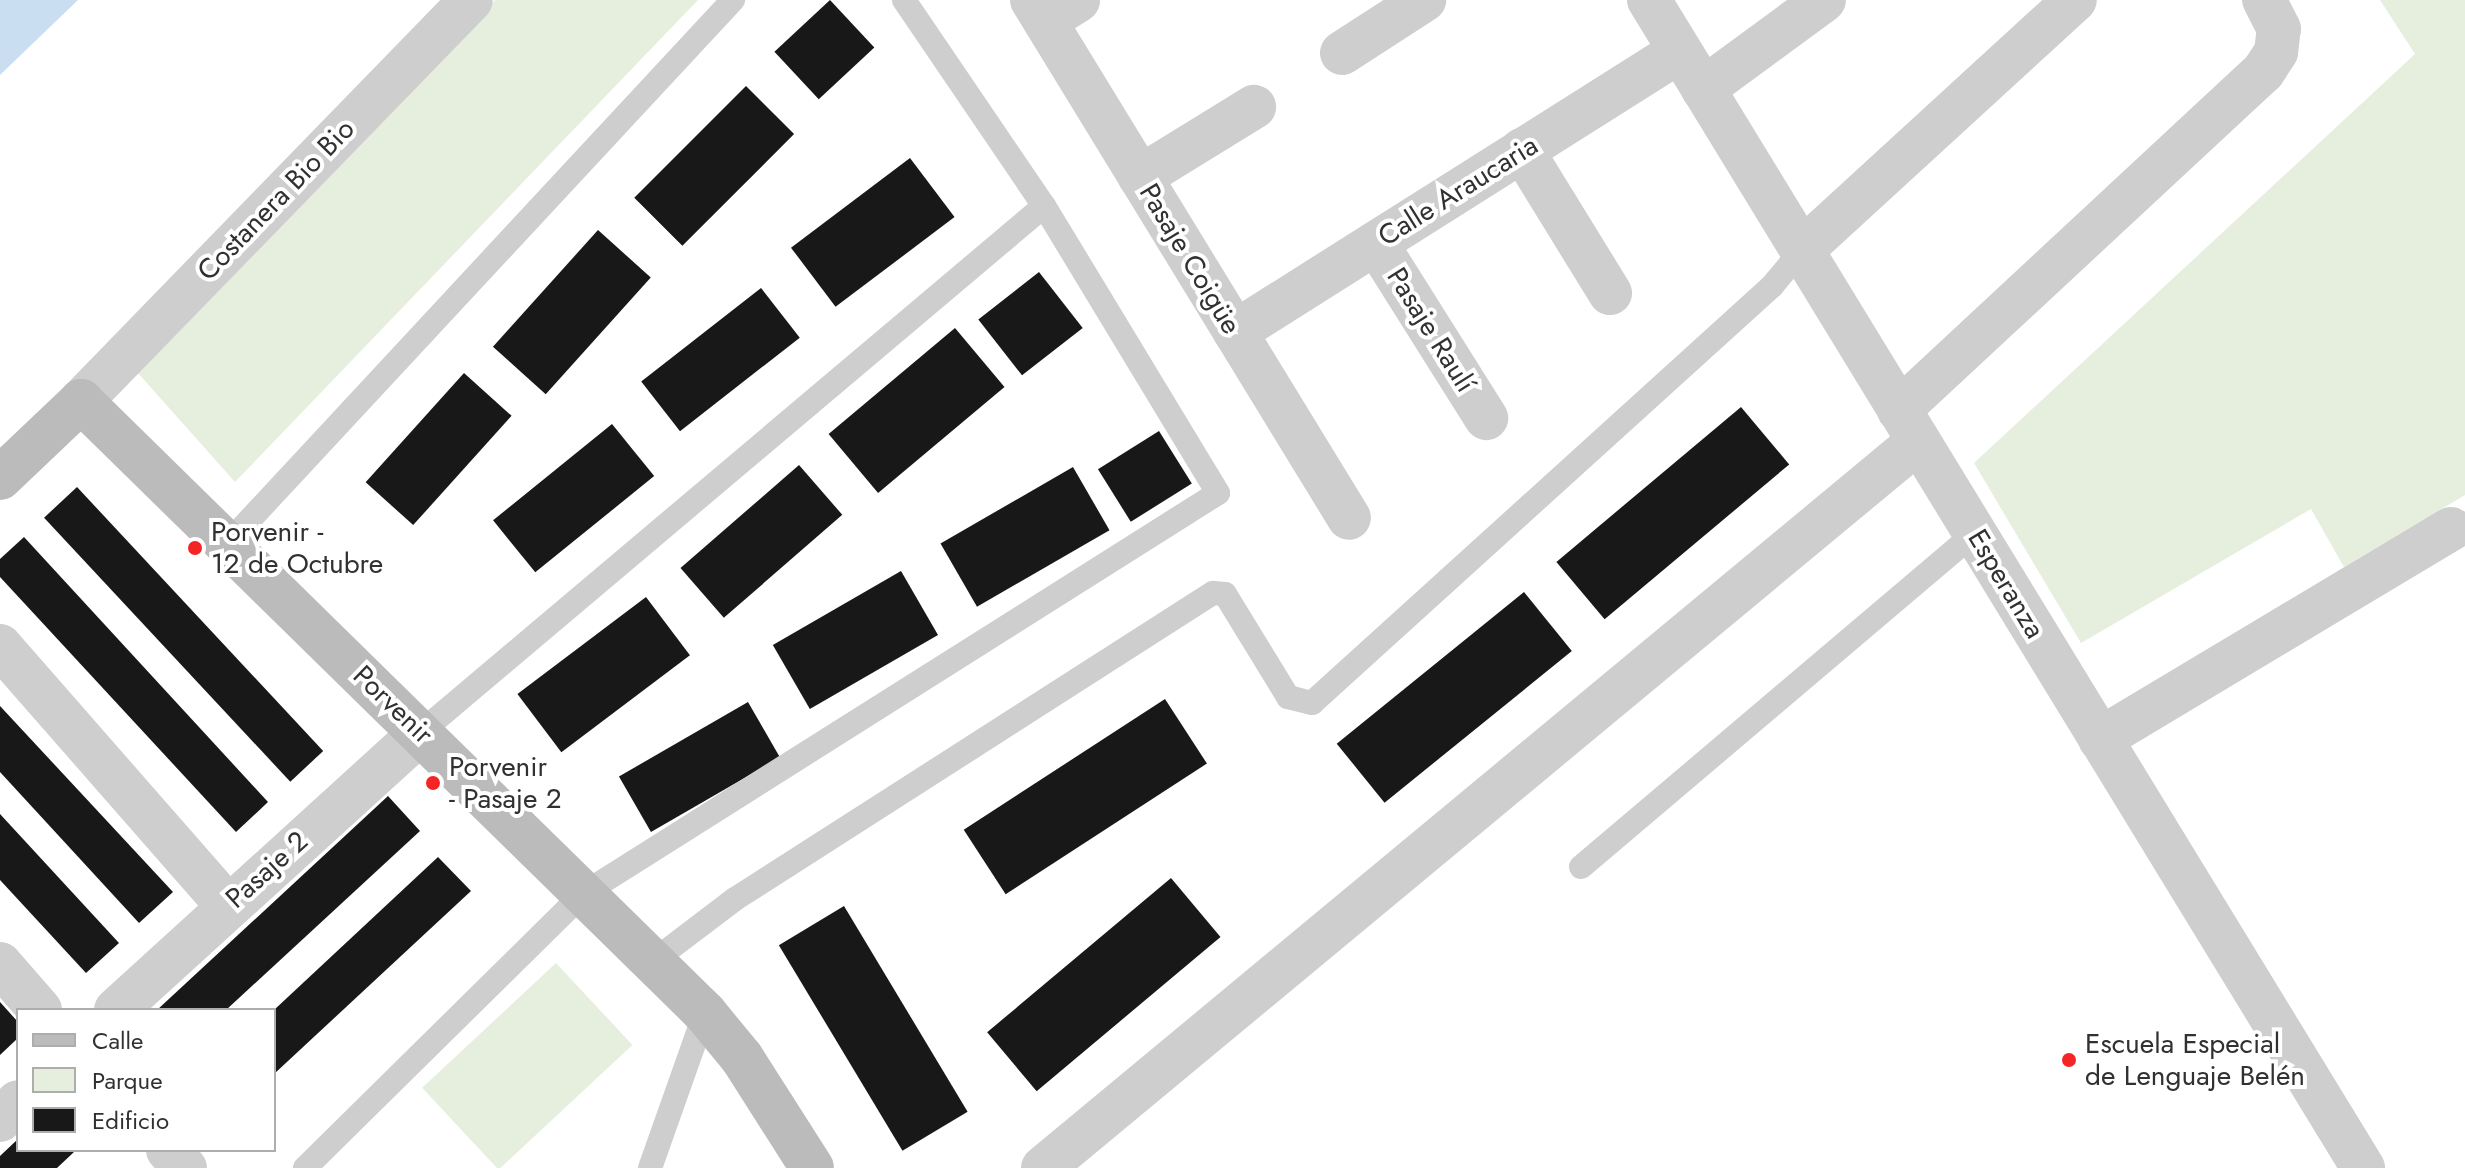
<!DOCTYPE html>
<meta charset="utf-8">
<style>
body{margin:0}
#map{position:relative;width:2465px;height:1168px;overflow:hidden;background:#fff;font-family:Jost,sans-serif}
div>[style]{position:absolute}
.green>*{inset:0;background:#e6efde;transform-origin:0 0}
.water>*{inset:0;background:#c9def0}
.building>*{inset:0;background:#181818;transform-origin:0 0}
.lane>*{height:24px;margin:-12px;padding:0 12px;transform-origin:12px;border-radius:12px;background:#cecece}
.street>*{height:44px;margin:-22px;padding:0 22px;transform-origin:22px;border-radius:22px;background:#cecece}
.secondary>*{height:44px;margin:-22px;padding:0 22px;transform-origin:22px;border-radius:22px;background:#bbb}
.dots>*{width:22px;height:22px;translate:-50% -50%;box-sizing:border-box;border:4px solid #fff;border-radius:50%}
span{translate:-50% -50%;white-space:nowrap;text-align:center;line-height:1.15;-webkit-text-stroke:8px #fff;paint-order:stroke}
.street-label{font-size:28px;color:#313131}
.poi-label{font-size:28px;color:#313131}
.left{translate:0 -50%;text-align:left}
.legend{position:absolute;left:16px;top:1008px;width:260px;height:144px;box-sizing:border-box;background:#fff;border:2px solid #adadad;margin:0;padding:10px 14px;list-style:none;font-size:24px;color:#313131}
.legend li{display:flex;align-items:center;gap:16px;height:40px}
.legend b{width:40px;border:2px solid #adadad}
</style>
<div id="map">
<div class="green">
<div style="clip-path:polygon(495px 0,698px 0,235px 482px,137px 372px)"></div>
<div style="clip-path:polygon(2380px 0,2465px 0,2465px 495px,2344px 567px,2311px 509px,2081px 643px,1974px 463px,2415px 54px)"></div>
<div style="left:556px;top:963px;width:112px;height:183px;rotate:47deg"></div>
</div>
<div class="water">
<div style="clip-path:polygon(0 0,78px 0,0 75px)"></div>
</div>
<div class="building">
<div style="left:830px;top:0;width:65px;height:76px;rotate:47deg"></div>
<div style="left:746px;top:86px;width:68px;height:158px;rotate:45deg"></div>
<div style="left:910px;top:158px;width:74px;height:149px;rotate:53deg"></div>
<div style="left:598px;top:230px;width:71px;height:157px;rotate:42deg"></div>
<div style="left:1039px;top:272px;width:71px;height:77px;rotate:52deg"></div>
<div style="left:761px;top:288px;width:63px;height:152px;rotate:52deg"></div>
<div style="left:955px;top:328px;width:77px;height:165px;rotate:50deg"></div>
<div style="left:464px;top:373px;width:64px;height:147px;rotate:42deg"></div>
<div style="left:1741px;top:407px;width:75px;height:241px;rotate:50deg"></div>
<div style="left:612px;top:424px;width:67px;height:153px;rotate:51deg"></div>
<div style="left:1159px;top:431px;width:62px;height:72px;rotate:58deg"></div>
<div style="left:799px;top:465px;width:66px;height:157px;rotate:49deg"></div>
<div style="left:1073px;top:467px;width:73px;height:153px;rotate:60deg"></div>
<div style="left:77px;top:487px;width:361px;height:45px;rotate:47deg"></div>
<div style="clip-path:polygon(24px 537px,268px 802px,236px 832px,0 577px,0 559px)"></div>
<div style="left:901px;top:571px;width:74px;height:148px;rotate:60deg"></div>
<div style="left:1524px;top:592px;width:76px;height:241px;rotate:51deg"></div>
<div style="left:646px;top:597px;width:73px;height:161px;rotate:53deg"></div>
<div style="left:1165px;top:699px;width:77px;height:240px;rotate:57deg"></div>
<div style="left:748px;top:702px;width:64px;height:149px;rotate:60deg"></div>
<div style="clip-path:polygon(0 706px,173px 892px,139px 923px,0 772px)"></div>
<div style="clip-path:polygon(388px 796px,420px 831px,226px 1010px,157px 1010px)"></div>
<div style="clip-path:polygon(0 814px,119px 943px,86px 973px,0 880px)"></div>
<div style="clip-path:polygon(438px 857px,471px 891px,274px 1074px,274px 1010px)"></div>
<div style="left:1171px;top:878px;width:77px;height:240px;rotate:50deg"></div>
<div style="left:844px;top:906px;width:240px;height:76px;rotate:59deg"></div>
<div style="clip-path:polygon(0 1002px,18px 1022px,18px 1038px,0 1055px)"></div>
<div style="clip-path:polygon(18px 1139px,18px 1150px,74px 1152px,57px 1168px,0 1168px,0 1156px)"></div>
</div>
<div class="lane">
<div style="left:904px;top:0;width:249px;rotate:55.8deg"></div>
<div style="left:228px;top:543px;width:742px;rotate:-47.08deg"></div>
<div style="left:1581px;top:867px;width:517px;rotate:-40.29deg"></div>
<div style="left:652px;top:962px;width:104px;rotate:-37.2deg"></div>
<div style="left:735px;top:899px;width:568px;rotate:-32.63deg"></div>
<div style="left:1213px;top:593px;width:12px;rotate:5deg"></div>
<div style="left:1225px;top:594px;width:121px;rotate:58.5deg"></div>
<div style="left:1288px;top:697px;width:25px;rotate:14deg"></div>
<div style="left:1312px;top:703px;width:621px;rotate:-42.19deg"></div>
<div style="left:1772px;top:286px;width:47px;rotate:-50.2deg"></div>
<div style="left:305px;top:1168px;width:390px;rotate:-44.6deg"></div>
<div style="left:583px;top:894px;width:751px;rotate:-32.27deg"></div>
<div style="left:1218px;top:493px;width:336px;rotate:-121.2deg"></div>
<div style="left:1044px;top:206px;width:815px;rotate:139.83deg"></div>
<div style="left:650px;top:1168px;width:164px;rotate:-70.5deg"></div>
</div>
<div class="street">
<div style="left:1032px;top:0;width:607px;rotate:58.53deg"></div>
<div style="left:1649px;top:0;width:1369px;rotate:58.56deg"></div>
<div style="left:1045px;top:21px;width:39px;rotate:-32deg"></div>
<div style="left:1342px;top:53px;width:98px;rotate:-32.9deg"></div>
<div style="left:1703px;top:89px;width:150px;rotate:-36.3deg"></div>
<div style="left:1522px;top:150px;width:168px;rotate:58.4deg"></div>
<div style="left:1140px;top:177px;width:134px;rotate:-31.6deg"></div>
<div style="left:1376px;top:243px;width:207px;rotate:57.8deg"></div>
<div style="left:1802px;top:250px;width:370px;rotate:-42.5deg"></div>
<div style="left:1235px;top:332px;width:526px;rotate:-32.27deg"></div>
<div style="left:81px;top:401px;width:559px;rotate:-45.8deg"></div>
<div style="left:1899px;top:410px;width:497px;rotate:-42.9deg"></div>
<div style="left:2263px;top:72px;width:24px;rotate:-57deg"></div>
<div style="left:2276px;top:52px;width:23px;rotate:-83deg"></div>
<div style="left:2279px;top:29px;width:33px;rotate:-117deg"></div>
<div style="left:0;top:646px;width:346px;rotate:48.8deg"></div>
<div style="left:2100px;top:739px;width:409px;rotate:-30.9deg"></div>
<div style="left:0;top:964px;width:61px;rotate:49deg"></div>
<div style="left:116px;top:1010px;width:413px;rotate:-42.3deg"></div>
<div style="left:0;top:1120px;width:25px;rotate:-45deg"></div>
<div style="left:168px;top:1150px;width:25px;rotate:47deg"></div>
<div style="left:1043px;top:1168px;width:1138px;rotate:-39.69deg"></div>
</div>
<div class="secondary">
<div style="left:0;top:478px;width:112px;rotate:-43.5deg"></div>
<div style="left:81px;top:401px;width:874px;rotate:44.44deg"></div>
<div style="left:705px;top:1013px;width:58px;rotate:50.6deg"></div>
<div style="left:742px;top:1058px;width:130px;rotate:57.5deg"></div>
</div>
<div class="dots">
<div style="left:195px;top:548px;background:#f62525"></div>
<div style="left:433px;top:783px;background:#f62525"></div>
<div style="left:2069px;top:1060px;background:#f62525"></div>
</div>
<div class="street-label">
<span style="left:1458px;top:191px;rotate:-32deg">Calle Araucaria</span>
<span style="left:276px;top:200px;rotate:-46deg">Costanera Bio Bio</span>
<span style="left:1190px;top:259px;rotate:59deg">Pasaje Coigüe</span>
<span style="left:1431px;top:330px;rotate:58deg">Pasaje Raulí</span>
<span style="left:2006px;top:584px;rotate:59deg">Esperanza</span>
<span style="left:393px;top:705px;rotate:44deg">Porvenir</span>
<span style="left:267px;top:870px;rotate:-42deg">Pasaje 2</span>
</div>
<div class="poi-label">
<span class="left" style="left:211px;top:548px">Porvenir -<br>12 de Octubre</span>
<span class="left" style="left:449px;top:783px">Porvenir<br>- Pasaje 2</span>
<span class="left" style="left:2085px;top:1060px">Escuela Especial<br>de Lenguaje Belén</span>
</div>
<ul class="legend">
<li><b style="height:10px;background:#bbb"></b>Calle</li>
<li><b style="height:22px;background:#e6efde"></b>Parque</li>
<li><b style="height:22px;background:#181818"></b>Edificio</li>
</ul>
</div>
